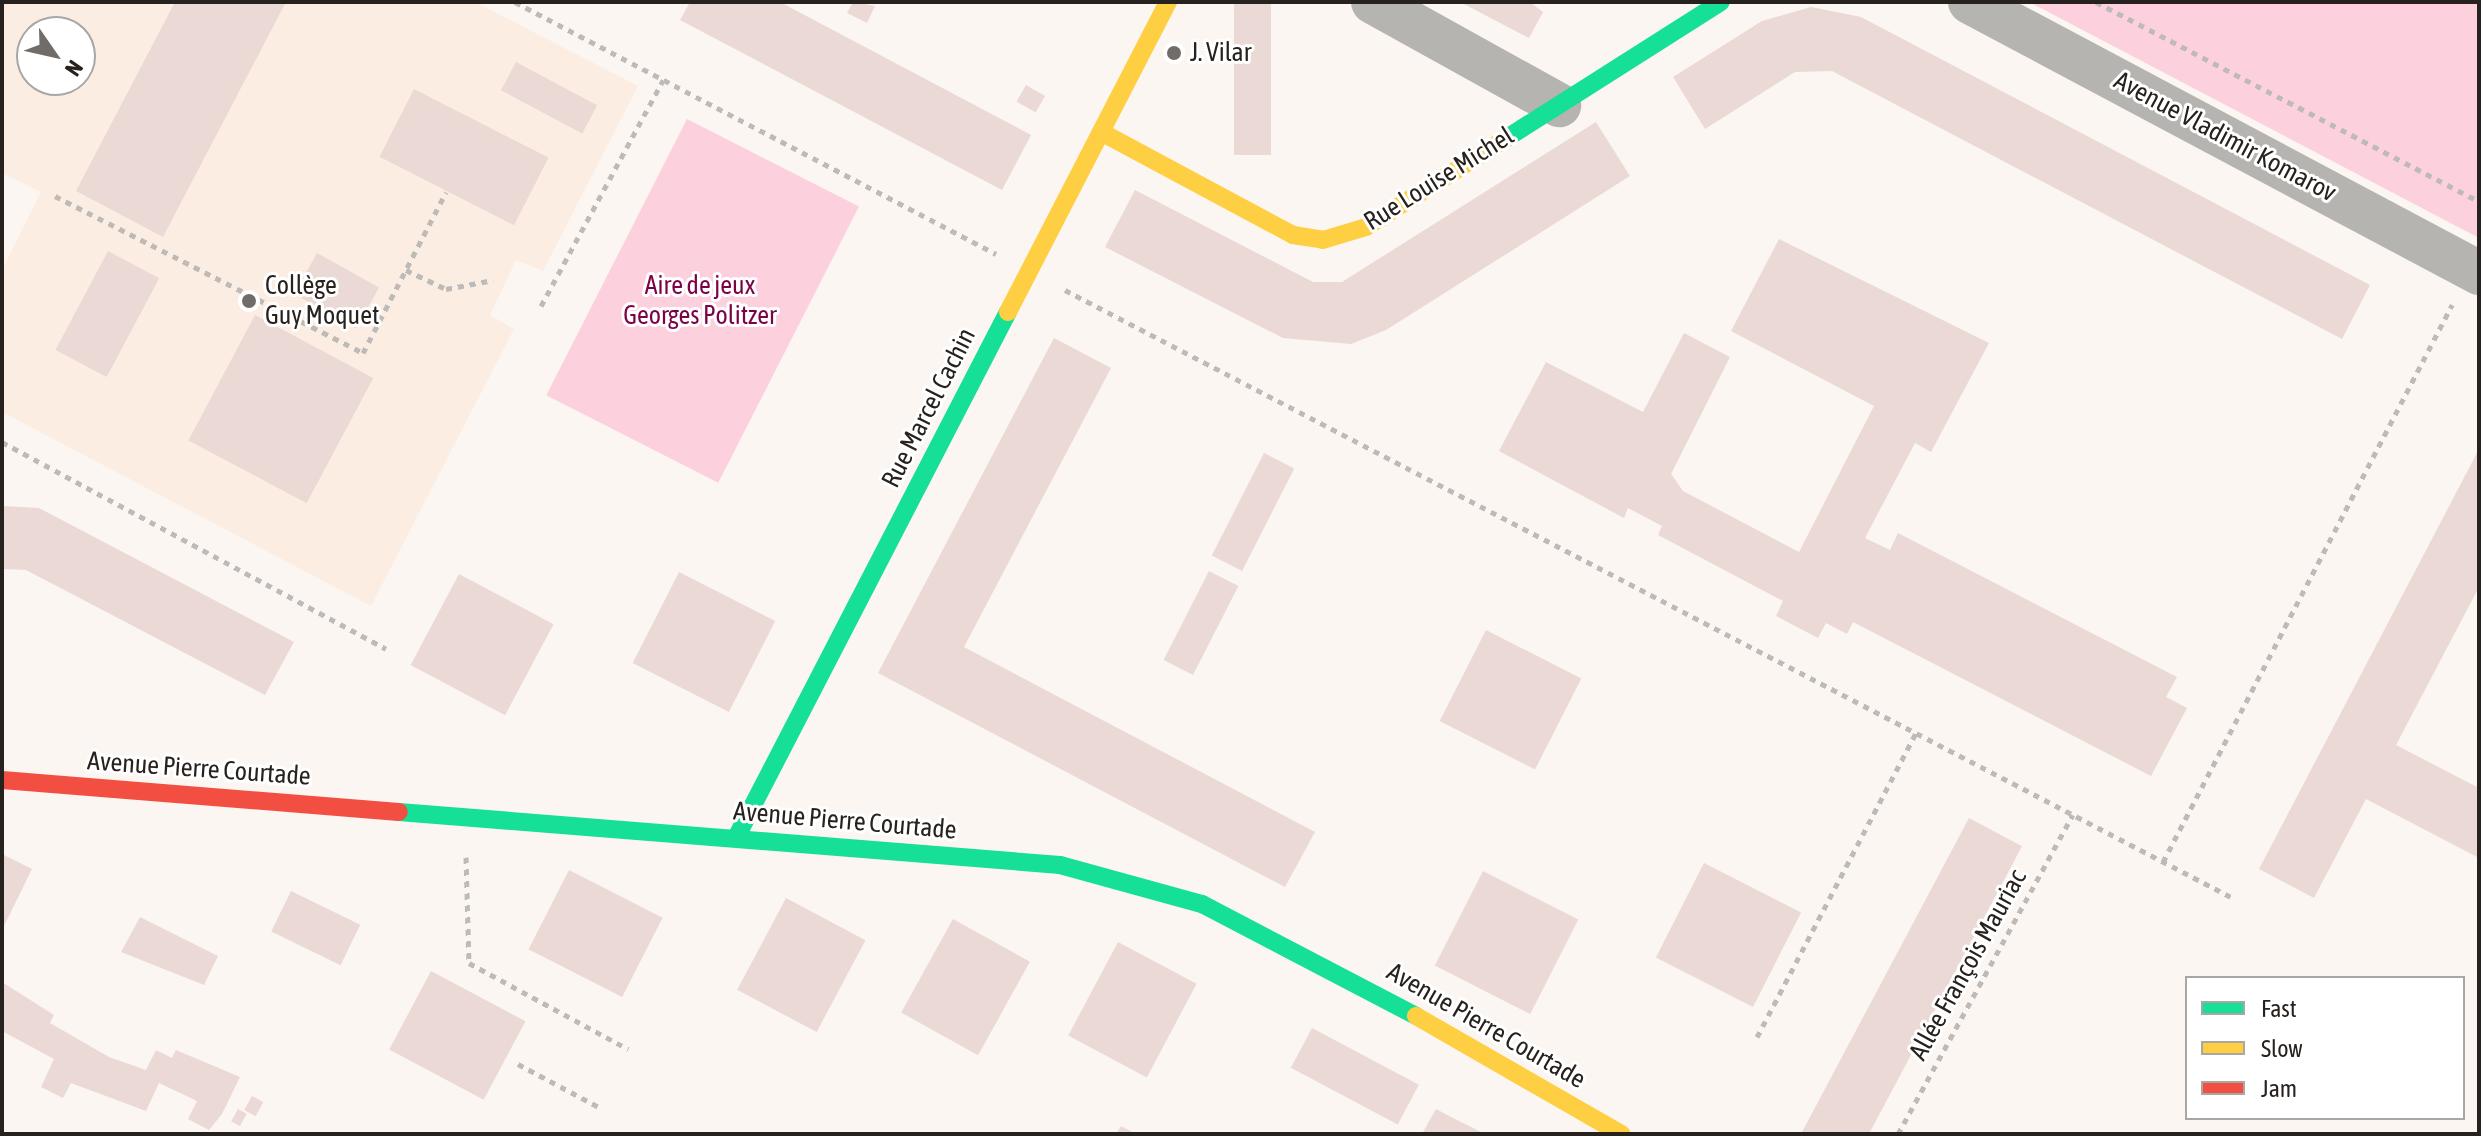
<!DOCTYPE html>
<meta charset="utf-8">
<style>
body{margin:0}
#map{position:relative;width:2481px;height:1136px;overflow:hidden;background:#fbf6f2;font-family:"Asap Condensed",sans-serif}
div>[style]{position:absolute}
.built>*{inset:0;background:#fcede2}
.green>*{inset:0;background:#fcd1dd;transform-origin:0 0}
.building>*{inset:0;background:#ebd9d5;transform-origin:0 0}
.path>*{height:5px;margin-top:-2.5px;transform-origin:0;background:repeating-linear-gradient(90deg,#bebab8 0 6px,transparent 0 12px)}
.street>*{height:44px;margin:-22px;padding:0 22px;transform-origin:22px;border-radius:22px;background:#b5b4b1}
.fast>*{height:18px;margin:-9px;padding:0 9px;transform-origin:9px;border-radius:9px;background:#16e098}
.slow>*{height:18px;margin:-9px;padding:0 9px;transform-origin:9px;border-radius:9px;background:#ffcf43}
.jam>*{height:18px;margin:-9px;padding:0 9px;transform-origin:9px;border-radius:9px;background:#f24e42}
.dots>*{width:22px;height:22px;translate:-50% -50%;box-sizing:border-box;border:4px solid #fff;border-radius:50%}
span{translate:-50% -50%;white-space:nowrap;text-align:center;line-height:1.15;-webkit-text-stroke:6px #fff;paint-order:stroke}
.poi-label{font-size:26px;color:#28221e}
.left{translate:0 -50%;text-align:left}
.street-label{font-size:26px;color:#28221e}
.park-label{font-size:26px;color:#7c0246}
.frame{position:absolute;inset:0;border:4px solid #28221e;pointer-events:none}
.legend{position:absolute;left:2185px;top:976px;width:280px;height:144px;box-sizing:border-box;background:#fff;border:2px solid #a9a7a5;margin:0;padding:10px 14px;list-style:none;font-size:24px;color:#28221e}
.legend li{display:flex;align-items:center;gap:16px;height:40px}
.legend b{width:40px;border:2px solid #a9a7a5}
.north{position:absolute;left:16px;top:16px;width:80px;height:80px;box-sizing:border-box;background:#fff;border:2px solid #a9a7a5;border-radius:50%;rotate:124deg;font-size:22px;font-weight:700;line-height:32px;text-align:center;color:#28221e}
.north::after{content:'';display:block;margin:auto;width:28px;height:36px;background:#726c68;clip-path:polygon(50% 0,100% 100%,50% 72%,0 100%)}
</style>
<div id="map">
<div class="built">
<div style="clip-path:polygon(evenodd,2px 2px,475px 2px,638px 86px,543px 271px,516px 260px,490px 315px,514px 329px,371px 606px,2px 412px,2px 270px,41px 192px,2px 173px,2px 2px,32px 32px,80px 32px,80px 80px,32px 80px,32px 32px)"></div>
</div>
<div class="green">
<div style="clip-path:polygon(2029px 2px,2479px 2px,2479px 238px)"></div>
<div style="left:687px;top:119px;width:193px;height:310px;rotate:27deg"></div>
</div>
<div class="building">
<div style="clip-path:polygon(175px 2px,286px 2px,163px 237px,76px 191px)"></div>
<div style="clip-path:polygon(690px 2px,780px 2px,1031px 135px,1002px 190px,680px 20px)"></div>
<div style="clip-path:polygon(853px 2px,875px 6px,867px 23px,847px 13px)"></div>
<div style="left:1234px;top:2px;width:37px;height:153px"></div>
<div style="clip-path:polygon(1460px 2px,1530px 2px,1543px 12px,1529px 38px)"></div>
<div style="clip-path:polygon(1811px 7px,1861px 17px,2370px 285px,2342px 339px,1832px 71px,1795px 72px,1705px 129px,1673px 77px,1762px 21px)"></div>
<div style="left:516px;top:62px;width:92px;height:32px;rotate:28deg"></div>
<div style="left:1026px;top:85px;width:22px;height:19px;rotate:30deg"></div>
<div style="left:414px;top:89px;width:151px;height:76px;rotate:27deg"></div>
<div style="clip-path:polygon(1596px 122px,1630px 176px,1386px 330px,1351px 344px,1283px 338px,1105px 247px,1135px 190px,1313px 282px,1342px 282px)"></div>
<div style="clip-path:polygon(1779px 239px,1989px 343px,1931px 452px,1915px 443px,1865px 538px,1890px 550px,1898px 533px,2177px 677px,2166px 697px,2187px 708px,2151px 776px,1853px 622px,1847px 634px,1826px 623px,1818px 638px,1776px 616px,1783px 601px,1658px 535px,1662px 526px,1628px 508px,1624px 518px,1499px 451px,1546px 362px,1643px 412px,1684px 333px,1730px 357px,1671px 474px,1683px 491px,1799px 552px,1874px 406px,1731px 331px)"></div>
<div style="left:108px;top:251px;width:58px;height:112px;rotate:28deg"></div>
<div style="left:317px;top:253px;width:71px;height:47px;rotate:29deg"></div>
<div style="left:255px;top:315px;width:134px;height:142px;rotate:28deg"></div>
<div style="clip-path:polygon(1054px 338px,1111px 368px,964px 647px,1315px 832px,1285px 887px,878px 673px)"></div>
<div style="clip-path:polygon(2479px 449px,2479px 587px,2396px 745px,2479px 788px,2479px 858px,2366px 799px,2314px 898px,2259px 869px)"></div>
<div style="left:1264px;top:453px;width:34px;height:115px;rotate:27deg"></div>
<div style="clip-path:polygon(2px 506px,39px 508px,294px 642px,265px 695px,26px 570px,2px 569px)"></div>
<div style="left:1209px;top:571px;width:33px;height:100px;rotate:27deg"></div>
<div style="left:679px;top:572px;width:108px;height:102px;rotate:27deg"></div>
<div style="left:459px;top:574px;width:107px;height:103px;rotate:28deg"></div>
<div style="left:1486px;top:630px;width:107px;height:102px;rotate:27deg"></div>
<div style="left:1969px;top:818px;width:60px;height:357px;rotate:28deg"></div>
<div style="clip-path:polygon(2px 854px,32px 869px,2px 930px)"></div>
<div style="left:1704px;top:863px;width:109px;height:106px;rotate:27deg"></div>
<div style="left:569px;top:870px;width:105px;height:89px;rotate:27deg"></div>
<div style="left:1483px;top:871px;width:107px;height:106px;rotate:27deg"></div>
<div style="left:291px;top:891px;width:77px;height:45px;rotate:26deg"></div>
<div style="left:786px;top:898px;width:90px;height:104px;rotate:28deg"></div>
<div style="clip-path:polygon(140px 917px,218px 956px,204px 985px,121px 952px)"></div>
<div style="left:953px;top:919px;width:88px;height:107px;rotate:29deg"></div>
<div style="left:1118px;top:942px;width:89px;height:106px;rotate:28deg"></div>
<div style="left:431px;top:971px;width:107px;height:89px;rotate:28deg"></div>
<div style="clip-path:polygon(2px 982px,54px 1015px,50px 1023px,109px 1057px,146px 1070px,156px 1050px,172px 1058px,176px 1050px,240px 1077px,222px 1114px,209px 1130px,188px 1119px,197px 1101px,159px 1083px,146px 1111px,71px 1083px,63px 1098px,41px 1087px,54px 1059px,2px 1031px)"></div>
<div style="left:1312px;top:1028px;width:121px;height:45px;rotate:28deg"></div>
<div style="left:252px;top:1096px;width:13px;height:16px;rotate:29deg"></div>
<div style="left:238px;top:1109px;width:10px;height:14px;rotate:29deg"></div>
<div style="clip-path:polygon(1436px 1109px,1451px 1117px,1485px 1134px,1422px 1134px)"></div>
<div style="clip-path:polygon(1121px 1126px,1136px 1134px,1116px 1134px)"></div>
</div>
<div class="path">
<div style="left:515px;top:2px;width:543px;rotate:27.65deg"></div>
<div style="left:2096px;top:2px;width:432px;rotate:27.5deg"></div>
<div style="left:55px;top:196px;width:346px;rotate:27deg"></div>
<div style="left:363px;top:353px;width:181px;rotate:-62.7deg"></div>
<div style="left:406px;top:270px;width:44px;rotate:25.4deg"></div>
<div style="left:446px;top:289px;width:48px;rotate:-10.8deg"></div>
<div style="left:1065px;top:290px;width:1315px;rotate:27.5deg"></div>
<div style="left:541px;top:306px;width:257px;rotate:-61.6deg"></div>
<div style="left:2px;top:442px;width:436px;rotate:28.3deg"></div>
<div style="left:466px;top:857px;width:106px;rotate:88.4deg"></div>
<div style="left:469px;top:963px;width:181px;rotate:28.4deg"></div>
<div style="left:2163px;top:862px;width:628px;rotate:-62.58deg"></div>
<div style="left:1757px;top:1037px;width:343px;rotate:-62.4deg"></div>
<div style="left:518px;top:1064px;width:92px;rotate:28deg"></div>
<div style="left:1898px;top:1134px;width:364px;rotate:-61.3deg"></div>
</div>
<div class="street">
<div style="left:1373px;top:2px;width:213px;rotate:29deg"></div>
<div style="left:1970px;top:2px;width:577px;rotate:28.03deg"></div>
</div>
<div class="fast">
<div style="left:1502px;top:141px;width:259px;rotate:-32.4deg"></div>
<div style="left:399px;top:812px;width:663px;rotate:4.58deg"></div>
<div style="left:1060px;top:865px;width:147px;rotate:15.4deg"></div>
<div style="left:1202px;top:904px;width:242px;rotate:27.6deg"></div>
<div style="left:736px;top:838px;width:592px;rotate:-62.66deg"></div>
</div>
<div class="slow">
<div style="left:1101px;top:132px;width:218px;rotate:28.2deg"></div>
<div style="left:1293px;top:235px;width:30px;rotate:9deg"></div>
<div style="left:1323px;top:240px;width:45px;rotate:-16.8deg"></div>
<div style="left:1366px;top:227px;width:161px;rotate:-32.3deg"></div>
<div style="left:1008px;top:312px;width:349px;rotate:-62.7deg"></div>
<div style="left:1416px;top:1016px;width:237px;rotate:29.9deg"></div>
</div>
<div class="jam">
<div style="left:2px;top:780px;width:398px;rotate:4.6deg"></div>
</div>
<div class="dots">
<div style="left:1174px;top:53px;background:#726c68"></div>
<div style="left:249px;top:301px;background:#726c68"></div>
</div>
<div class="poi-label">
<span class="left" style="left:1190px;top:53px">J. Vilar</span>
<span class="left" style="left:265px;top:301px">Collège<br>Guy Moquet</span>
</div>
<div class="street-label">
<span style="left:2225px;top:137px;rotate:28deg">Avenue Vladimir Komarov</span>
<span style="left:1439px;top:179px;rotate:-32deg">Rue Louise Michel</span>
<span style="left:929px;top:408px;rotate:-63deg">Rue Marcel Cachin</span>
<span style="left:199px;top:769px;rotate:4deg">Avenue Pierre Courtade</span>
<span style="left:845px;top:821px;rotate:5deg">Avenue Pierre Courtade</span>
<span style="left:1968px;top:965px;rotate:-61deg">Allée François Mauriac</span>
<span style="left:1486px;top:1026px;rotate:30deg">Avenue Pierre Courtade</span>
</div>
<div class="park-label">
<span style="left:700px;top:301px">Aire de jeux<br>Georges Politzer</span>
</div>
<div class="frame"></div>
<ul class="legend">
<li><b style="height:10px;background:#16e098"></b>Fast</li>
<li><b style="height:10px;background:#ffcf43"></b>Slow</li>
<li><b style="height:10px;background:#f24e42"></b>Jam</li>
</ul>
<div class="north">N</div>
</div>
